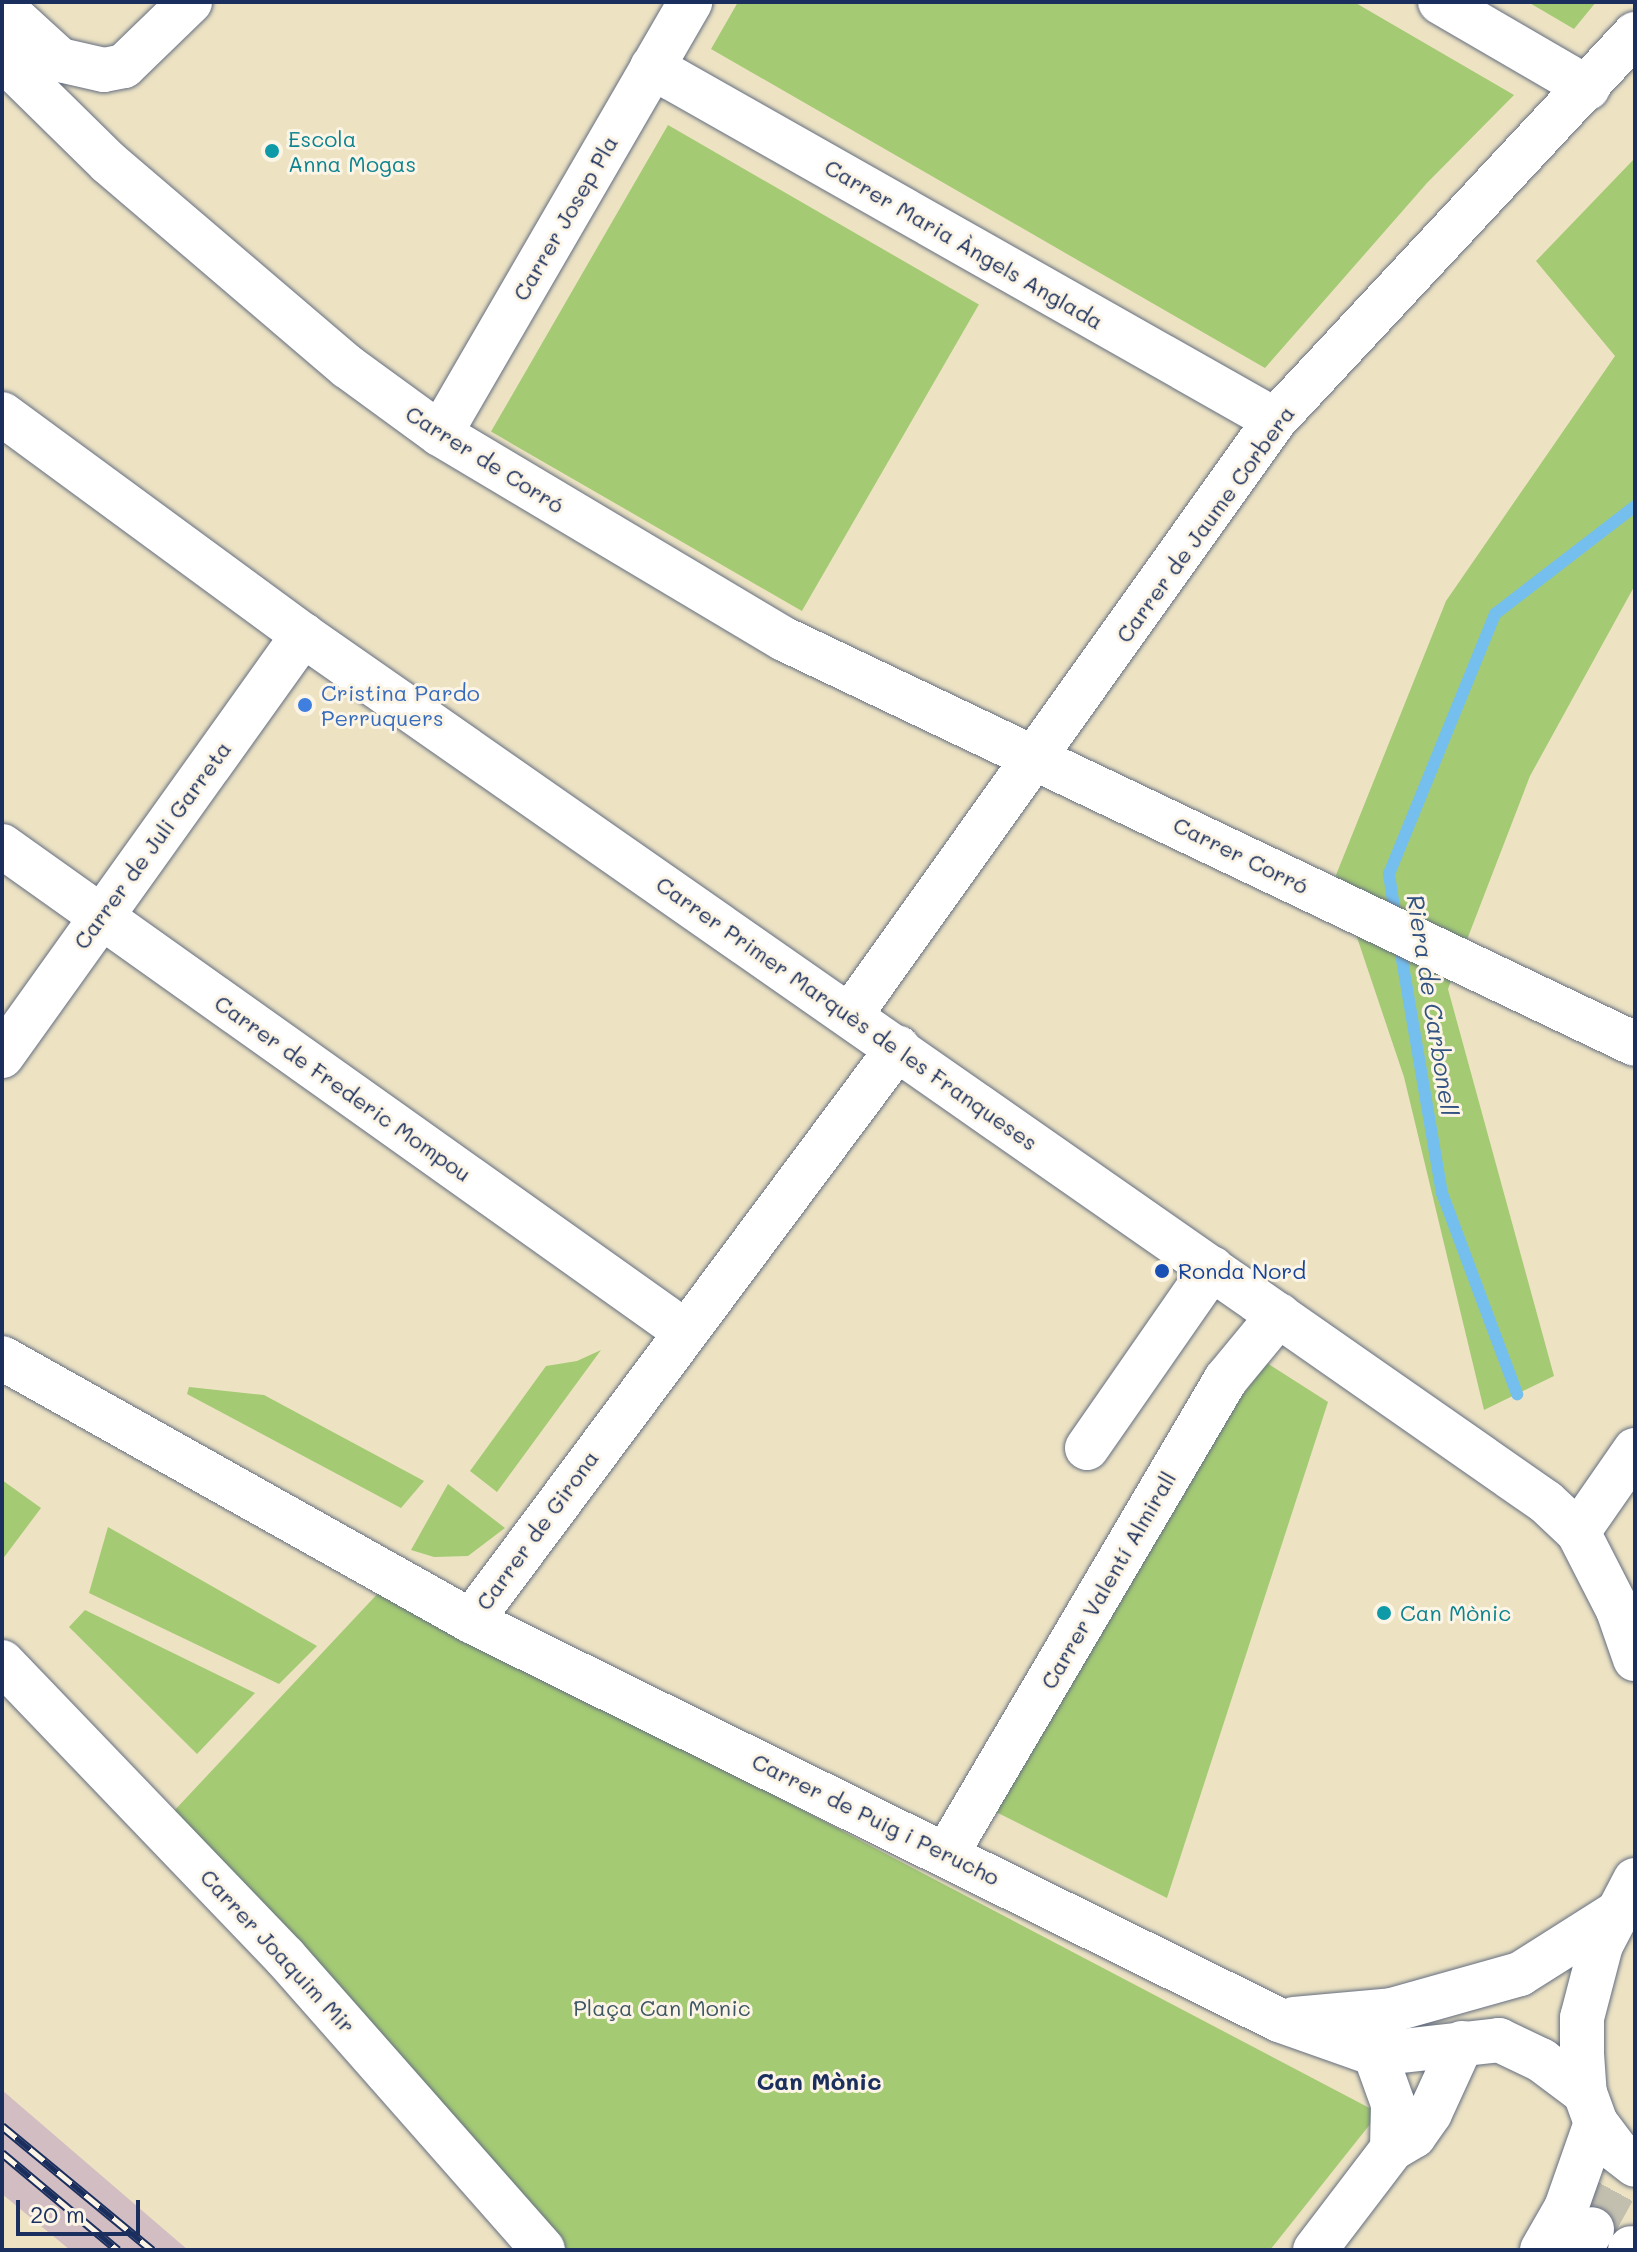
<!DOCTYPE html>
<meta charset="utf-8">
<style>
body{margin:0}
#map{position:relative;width:1637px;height:2252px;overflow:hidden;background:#ede3c3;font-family:Mali,sans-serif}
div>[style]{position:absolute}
.industrial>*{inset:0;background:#d2bec2}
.green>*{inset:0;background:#a4ca74;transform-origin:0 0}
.stream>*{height:12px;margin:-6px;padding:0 6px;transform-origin:6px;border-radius:6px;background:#75bfee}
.highway-tunnel>*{height:44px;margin-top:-22px;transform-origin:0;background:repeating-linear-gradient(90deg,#c3bfaf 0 44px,transparent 0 66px)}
.roads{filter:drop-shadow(0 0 2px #646e81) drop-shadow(0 0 2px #646e81)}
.minor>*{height:44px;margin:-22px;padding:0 22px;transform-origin:22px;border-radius:22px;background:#fff}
.highway>*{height:44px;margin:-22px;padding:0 22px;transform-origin:22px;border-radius:22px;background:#fff}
.rail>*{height:9px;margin-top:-4.5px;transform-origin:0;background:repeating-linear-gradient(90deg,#fcf5e5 0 18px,#1b2f5e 0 36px);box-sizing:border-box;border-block:2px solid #1b2f5e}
.dots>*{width:22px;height:22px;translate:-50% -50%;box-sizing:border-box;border:4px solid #fcf5e5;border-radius:50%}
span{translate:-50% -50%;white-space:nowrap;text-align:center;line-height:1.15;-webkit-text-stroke:6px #fcf5e5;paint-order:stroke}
.culture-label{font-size:22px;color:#0d838f}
.left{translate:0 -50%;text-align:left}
.street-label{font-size:22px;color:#1b2f5e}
.shop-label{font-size:22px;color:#366cbe}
.transit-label{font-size:22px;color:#164399}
.park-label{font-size:22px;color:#3d5664}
.water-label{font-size:24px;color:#325382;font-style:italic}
.neighbourhood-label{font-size:24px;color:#1b2f5e;font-weight:700}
.frame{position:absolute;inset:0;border:4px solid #1b2f5e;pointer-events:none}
.scale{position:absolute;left:16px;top:2200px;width:124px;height:36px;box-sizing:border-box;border:4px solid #1b2f5e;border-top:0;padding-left:10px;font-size:24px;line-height:28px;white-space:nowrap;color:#1b2f5e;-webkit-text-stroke:6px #fcf5e5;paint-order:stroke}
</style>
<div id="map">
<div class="industrial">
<div style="clip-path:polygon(2px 2090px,188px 2250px,70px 2250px,2px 2194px)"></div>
</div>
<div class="green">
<div style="clip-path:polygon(738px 2px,1354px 2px,1514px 95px,1427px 183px,1265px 368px,711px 49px)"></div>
<div style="clip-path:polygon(1528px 2px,1596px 2px,1574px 29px)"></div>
<div style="left:668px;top:125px;width:359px;height:354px;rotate:30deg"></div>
<div style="clip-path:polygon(1635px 158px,1635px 585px,1530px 776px,1448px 989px,1554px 1376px,1484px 1410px,1404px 1077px,1336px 875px,1446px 601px,1615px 356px,1536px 261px)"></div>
<div style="clip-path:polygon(601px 1350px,497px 1492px,470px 1471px,546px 1366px,577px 1361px)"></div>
<div style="clip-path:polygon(1267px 1363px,1328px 1402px,1167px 1898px,994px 1811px,1223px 1421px)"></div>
<div style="clip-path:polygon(189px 1387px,264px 1395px,424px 1481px,401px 1508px,187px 1394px)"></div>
<div style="clip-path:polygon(2px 1480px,41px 1508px,2px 1560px)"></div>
<div style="clip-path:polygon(448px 1484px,505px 1528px,468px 1556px,434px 1557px,411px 1550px)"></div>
<div style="clip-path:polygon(108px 1527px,317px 1646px,279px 1684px,89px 1593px)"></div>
<div style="clip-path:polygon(382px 1589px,1379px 2113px,1270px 2250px,552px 2250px,173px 1812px)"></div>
<div style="clip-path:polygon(85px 1610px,255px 1693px,197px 1754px,69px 1627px)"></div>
</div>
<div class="stream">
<div style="left:1396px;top:920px;width:47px;rotate:-98.7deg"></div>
<div style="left:1389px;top:874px;width:281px;rotate:-67.8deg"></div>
<div style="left:1495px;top:614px;width:177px;rotate:-37.6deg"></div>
<div style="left:1399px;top:942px;width:255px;rotate:80.3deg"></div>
<div style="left:1442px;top:1193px;width:215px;rotate:69.5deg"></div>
</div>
<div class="highway-tunnel">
<div style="left:1592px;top:2229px;width:89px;rotate:-61.1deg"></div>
</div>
<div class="roads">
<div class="minor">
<div style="left:1440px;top:2px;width:171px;rotate:30.2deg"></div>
<div style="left:2px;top:7px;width:79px;rotate:42.4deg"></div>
<div style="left:60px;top:60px;width:45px;rotate:12.8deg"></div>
<div style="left:104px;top:70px;width:20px;rotate:-11deg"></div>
<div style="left:124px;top:66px;width:92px;rotate:-44.1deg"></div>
<div style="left:2px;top:58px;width:150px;rotate:44.5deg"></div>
<div style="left:109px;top:163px;width:314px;rotate:40.5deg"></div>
<div style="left:348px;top:367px;width:114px;rotate:36.1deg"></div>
<div style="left:440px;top:434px;width:400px;rotate:30.8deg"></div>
<div style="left:784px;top:639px;width:942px;rotate:25.45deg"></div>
<div style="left:652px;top:67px;width:716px;rotate:29.54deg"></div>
<div style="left:2px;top:414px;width:373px;rotate:36.3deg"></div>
<div style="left:303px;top:635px;width:1515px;rotate:34.9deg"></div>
<div style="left:1546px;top:1502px;width:44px;rotate:43.2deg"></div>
<div style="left:1578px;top:1532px;width:88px;rotate:62.9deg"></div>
<div style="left:1618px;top:1610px;width:52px;rotate:70.9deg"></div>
<div style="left:440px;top:434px;width:499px;rotate:-59.9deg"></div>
<div style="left:2px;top:846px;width:835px;rotate:35.4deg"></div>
<div style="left:851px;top:1014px;width:730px;rotate:-54.48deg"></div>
<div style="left:1275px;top:420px;width:528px;rotate:-47deg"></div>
<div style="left:2px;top:1056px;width:518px;rotate:-54.44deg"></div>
<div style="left:2px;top:1358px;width:538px;rotate:29.28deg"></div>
<div style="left:471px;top:1621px;width:901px;rotate:26.28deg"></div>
<div style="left:1279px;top:2020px;width:102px;rotate:19.5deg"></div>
<div style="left:1375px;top:2054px;width:125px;rotate:-6.4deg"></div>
<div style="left:1499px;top:2040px;width:47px;rotate:25.5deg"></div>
<div style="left:1541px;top:2060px;width:55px;rotate:36.9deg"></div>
<div style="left:1087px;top:1448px;width:219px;rotate:-55.2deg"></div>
<div style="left:1578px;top:1532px;width:100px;rotate:-55.2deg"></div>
<div style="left:471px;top:1621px;width:715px;rotate:-53.31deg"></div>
<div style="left:2px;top:1662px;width:409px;rotate:46.2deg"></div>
<div style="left:285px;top:1957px;width:390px;rotate:48.6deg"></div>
<div style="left:947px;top:1853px;width:550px;rotate:-59.52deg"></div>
<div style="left:1226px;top:1379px;width:83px;rotate:-50.4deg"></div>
<div style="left:1635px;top:1880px;width:73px;rotate:117.6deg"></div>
<div style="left:1601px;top:1945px;width:75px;rotate:104.6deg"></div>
<div style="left:1582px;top:2018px;width:36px;rotate:90deg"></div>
<div style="left:1582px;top:2054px;width:39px;rotate:86deg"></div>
<div style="left:1585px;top:2093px;width:32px;rotate:70deg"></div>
<div style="left:1596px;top:2123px;width:34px;rotate:53deg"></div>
<div style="left:1616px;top:2150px;width:24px;rotate:38deg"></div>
<div style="left:1294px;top:2019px;width:98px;rotate:-5.2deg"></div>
<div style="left:1392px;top:2010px;width:133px;rotate:-15.7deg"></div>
<div style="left:1520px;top:1974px;width:112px;rotate:-32.3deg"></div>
<div style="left:1375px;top:2054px;width:53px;rotate:70.2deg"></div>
<div style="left:1393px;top:2104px;width:45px;rotate:91.3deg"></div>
<div style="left:1315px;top:2250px;width:127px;rotate:-52.7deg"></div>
<div style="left:1392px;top:2149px;width:26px;rotate:-31deg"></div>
<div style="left:1414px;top:2136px;width:28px;rotate:-55deg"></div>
<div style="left:1430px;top:2113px;width:77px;rotate:-65.4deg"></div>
</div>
<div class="highway">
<div style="left:1542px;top:2250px;width:48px;rotate:-60.3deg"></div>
<div style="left:1566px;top:2208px;width:90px;rotate:-70.6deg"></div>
<div style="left:1580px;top:2250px;width:24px;rotate:-60deg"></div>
<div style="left:1630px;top:2250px;width:2px;rotate:-63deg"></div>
</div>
</div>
<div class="rail">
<div style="left:2px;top:2126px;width:195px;rotate:39.6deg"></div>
<div style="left:2px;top:2153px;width:151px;rotate:39.9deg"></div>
</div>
<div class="dots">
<div style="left:272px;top:151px;background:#0f9aa8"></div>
<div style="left:305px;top:705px;background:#3f7fe0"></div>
<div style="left:1162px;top:1271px;background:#1a4fb4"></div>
<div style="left:1384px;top:1613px;background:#0f9aa8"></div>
</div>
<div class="culture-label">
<span class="left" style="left:288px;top:151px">Escola<br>Anna Mogas</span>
<span class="left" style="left:1400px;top:1613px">Can Mònic</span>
</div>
<div class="street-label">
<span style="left:565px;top:218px;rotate:-60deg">Carrer Josep Pla</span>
<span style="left:964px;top:244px;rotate:30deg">Carrer Maria Àngels Anglada</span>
<span style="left:485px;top:459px;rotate:32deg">Carrer de Corró</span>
<span style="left:1205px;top:524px;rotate:-54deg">Carrer de Jaume Corbera</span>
<span style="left:152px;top:845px;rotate:-54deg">Carrer de Juli Garreta</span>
<span style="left:1241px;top:855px;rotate:26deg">Carrer Corró</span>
<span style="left:847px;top:1013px;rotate:35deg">Carrer Primer Marquès de les Franqueses</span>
<span style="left:343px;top:1088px;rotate:35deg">Carrer de Frederic Mompou</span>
<span style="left:537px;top:1530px;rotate:-54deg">Carrer de Girona</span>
<span style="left:1108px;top:1580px;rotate:-60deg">Carrer Valentí Almirall</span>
<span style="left:876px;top:1819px;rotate:26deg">Carrer de Puig i Perucho</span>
<span style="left:278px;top:1951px;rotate:47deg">Carrer Joaquim Mir</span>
</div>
<div class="shop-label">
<span class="left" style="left:321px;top:705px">Cristina Pardo<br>Perruquers</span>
</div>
<div class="transit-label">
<span class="left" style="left:1178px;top:1271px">Ronda Nord</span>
</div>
<div class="park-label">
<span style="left:662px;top:2008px">Plaça Can Monic</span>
</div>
<div class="water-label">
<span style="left:1433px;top:1005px;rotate:81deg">Riera de Carbonell</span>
</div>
<div class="neighbourhood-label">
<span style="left:819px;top:2081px">Can Mònic</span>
</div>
<div class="frame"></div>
<div class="scale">20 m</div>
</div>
